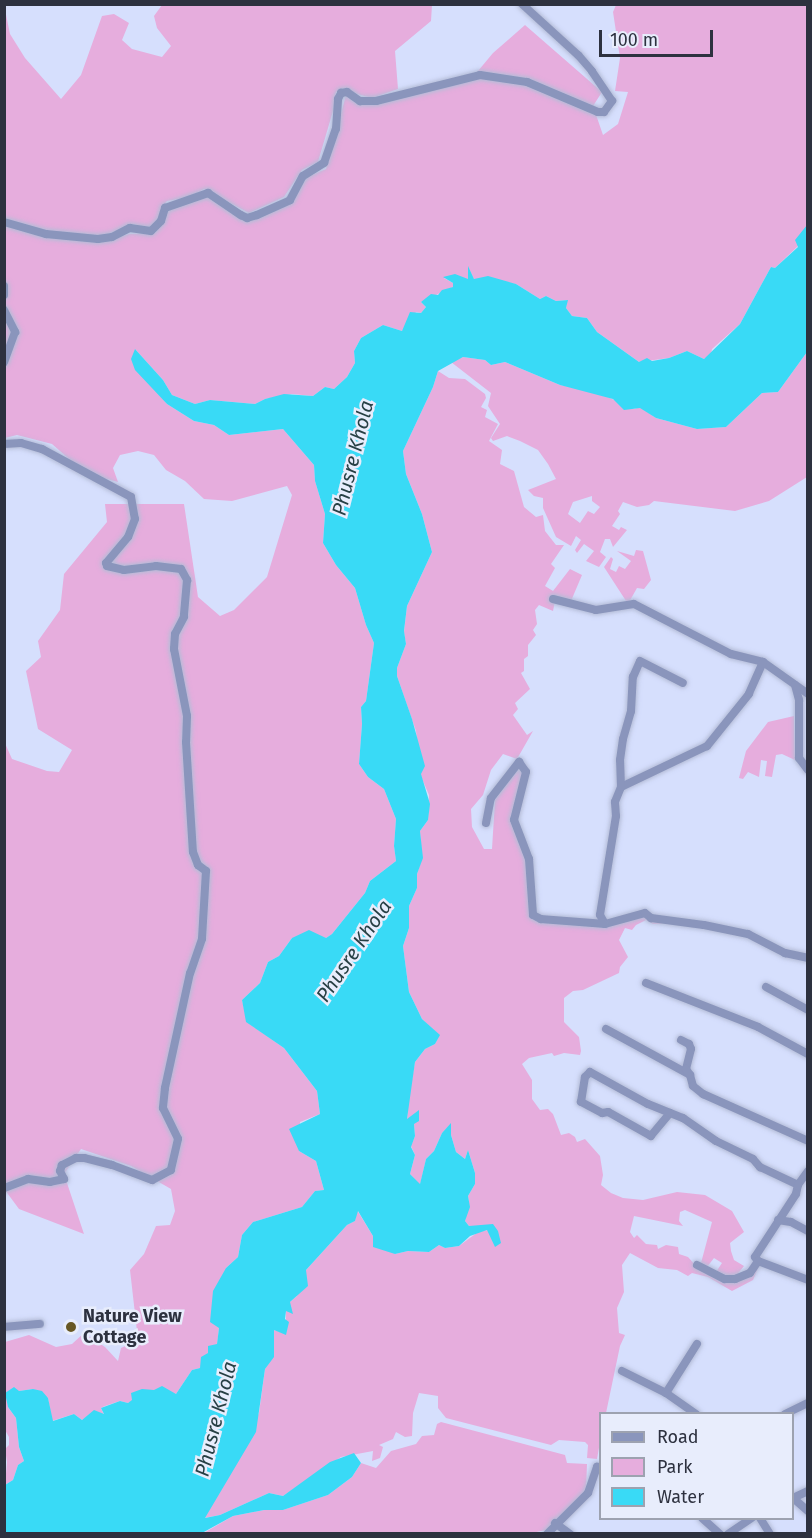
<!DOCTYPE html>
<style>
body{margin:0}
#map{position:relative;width:812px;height:1538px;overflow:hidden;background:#d6dffd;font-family:"Fira Sans",sans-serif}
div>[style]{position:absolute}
.green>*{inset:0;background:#e6addd}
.water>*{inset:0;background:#39daf6}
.roads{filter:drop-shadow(0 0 2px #b4bcd7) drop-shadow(0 0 2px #b4bcd7)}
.minor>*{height:8px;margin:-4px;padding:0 4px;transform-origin:4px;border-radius:4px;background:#8a95bc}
.dots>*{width:16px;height:16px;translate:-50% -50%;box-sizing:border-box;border:3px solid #e8edfc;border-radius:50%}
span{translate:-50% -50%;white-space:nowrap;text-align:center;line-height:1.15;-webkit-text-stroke:5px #e8edfc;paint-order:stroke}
.poi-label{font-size:18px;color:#2d313f;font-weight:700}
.left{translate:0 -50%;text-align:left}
.water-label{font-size:20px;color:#274045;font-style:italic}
.frame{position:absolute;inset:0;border:6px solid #2d313f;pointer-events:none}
.legend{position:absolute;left:599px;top:1412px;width:195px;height:108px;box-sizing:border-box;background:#e8edfc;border:2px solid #9da2b0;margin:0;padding:8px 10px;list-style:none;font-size:18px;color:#2d313f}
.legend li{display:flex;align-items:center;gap:12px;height:30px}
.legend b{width:30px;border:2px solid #9da2b0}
.scale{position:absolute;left:599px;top:30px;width:114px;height:27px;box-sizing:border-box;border:3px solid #2d313f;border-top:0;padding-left:8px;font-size:18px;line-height:21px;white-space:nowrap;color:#2d313f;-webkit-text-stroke:4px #e8edfc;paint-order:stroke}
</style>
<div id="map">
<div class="green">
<div style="clip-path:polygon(4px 5px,10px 34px,25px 58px,61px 99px,81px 75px,102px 16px,114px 14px,129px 23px,122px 40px,132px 49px,162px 57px,171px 46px,157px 28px,154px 16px,162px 5px,432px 5px,431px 21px,395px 51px,398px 89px,372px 98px,357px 94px,345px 88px,336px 92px,333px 111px,318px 162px,302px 170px,284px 197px,249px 213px,204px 189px,189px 197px,167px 201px,161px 208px,158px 219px,149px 228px,133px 224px,103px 236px,46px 233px,5px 220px)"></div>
<div style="clip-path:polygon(616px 5px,807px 5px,807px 225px,798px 246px,775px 268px,771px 267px,740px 324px,712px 349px,711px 354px,704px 359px,687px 351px,669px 358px,639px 362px,597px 332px,587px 318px,572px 316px,566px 308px,567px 300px,556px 301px,546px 296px,540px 299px,516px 284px,474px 279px,468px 267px,468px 279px,444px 278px,453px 283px,453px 287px,421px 302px,426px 307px,421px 313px,416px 312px,402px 331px,383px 325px,361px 338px,354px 351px,355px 363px,347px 377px,334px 389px,325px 387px,313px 396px,292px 394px,265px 399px,255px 404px,210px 400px,195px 404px,172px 395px,163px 380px,135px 349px,153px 387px,167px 404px,194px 421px,214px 425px,229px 435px,283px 429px,314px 465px,315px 481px,325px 514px,323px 543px,336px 565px,355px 588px,366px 625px,374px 643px,366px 701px,361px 707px,362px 724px,359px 764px,368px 777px,384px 789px,396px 819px,394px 846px,396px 861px,370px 881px,365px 893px,332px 934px,326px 938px,292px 938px,279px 956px,268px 962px,260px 983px,242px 1000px,247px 1022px,284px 1048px,317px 1091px,320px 1114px,300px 1122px,299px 1151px,316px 1161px,324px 1190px,315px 1191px,302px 1207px,253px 1222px,242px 1235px,238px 1257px,226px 1268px,217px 1345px,208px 1353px,200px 1368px,192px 1370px,176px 1394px,154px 1390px,128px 1403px,120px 1401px,105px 1406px,101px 1408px,104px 1415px,92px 1413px,82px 1420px,74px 1414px,52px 1421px,48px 1398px,33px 1389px,19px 1391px,8px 1407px,16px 1418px,19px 1447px,24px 1461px,18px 1465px,13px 1480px,5px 1485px,7px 1462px,5px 1449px,9px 1445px,9px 1437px,5px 1430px,5px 1342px,29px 1335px,56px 1347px,72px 1344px,84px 1333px,105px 1347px,118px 1361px,121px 1348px,138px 1340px,130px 1270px,144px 1254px,156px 1226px,170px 1225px,175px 1211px,171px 1189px,131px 1166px,81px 1149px,64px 1174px,84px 1234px,19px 1209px,5px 1190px,4px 741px,12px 759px,47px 771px,59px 772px,72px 750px,38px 729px,26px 671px,41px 657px,38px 641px,60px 610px,64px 574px,107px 522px,105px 504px,184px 504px,198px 597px,220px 616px,234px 610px,267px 577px,292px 495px,287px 486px,232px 501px,204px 499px,185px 481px,166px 470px,154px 455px,138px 451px,120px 455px,113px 468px,118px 482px,85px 473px,52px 444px,17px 435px,5px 438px,5px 223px,42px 236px,103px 242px,129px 234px,155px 233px,166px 210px,208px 197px,248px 220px,293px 201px,307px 177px,326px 169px,346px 95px,359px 103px,473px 77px,493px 53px,525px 25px,602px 92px,593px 106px,603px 135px,618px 124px,628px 92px,615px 91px,620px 58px,613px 12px)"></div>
<div style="clip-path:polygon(evenodd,807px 352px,807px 477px,769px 501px,735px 511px,654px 501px,649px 505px,637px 507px,623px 502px,618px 511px,620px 514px,612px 526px,619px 530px,621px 527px,627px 530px,613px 547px,610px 539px,605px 539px,600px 552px,606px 557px,599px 567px,586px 561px,594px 551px,584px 544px,577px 553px,575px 550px,581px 540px,576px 536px,571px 546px,556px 537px,543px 508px,543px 498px,534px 496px,528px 490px,556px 479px,548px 464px,538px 450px,520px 441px,507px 436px,493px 441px,491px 438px,500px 424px,488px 406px,491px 393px,451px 362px,463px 357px,485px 360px,491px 365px,505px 362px,560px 385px,599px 393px,634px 409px,640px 407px,656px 418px,697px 429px,726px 427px,762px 393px,778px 392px,807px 352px,592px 496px,592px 501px,600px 507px,594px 514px,588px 511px,580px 523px,568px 514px,573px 502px,592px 496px)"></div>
<div style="clip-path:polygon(438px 371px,449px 378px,465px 379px,485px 394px,486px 398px,481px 407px,487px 410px,485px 417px,498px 424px,489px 441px,502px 450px,500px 464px,514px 471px,524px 507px,536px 517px,543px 515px,545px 531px,556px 545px,564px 545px,551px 564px,555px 568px,545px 586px,553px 591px,570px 569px,582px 575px,571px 601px,555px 601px,553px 611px,539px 605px,535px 610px,537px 624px,533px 630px,536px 635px,528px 645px,528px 656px,524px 659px,524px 671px,521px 673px,530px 689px,515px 703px,518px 709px,513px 715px,527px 735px,533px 731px,517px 759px,503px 754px,491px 770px,483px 795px,471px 809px,472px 827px,484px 849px,492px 849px,495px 800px,519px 768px,523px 776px,513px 820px,528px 863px,531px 904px,529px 917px,570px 924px,644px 918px,651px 919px,663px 924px,653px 924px,646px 920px,636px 925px,632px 930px,625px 928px,619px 940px,628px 957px,620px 967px,619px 973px,583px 990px,573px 991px,564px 998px,564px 1022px,579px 1037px,581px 1051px,580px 1055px,564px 1053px,554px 1056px,552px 1053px,529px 1058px,522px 1064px,532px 1080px,532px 1099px,540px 1110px,548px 1109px,553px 1114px,561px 1135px,569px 1133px,575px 1137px,577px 1142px,585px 1139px,600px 1156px,603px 1175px,601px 1185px,611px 1193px,623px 1198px,643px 1200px,677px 1192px,705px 1195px,732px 1211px,744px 1232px,730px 1243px,731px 1251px,734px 1260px,744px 1266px,736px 1276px,731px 1278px,716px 1272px,722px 1263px,714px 1258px,707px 1267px,701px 1263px,712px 1222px,685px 1210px,680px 1212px,679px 1221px,683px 1226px,634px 1216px,630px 1232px,634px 1238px,637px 1235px,646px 1244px,657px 1245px,658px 1249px,666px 1245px,678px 1247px,679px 1254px,688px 1257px,696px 1266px,730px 1282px,760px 1264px,753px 1280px,732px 1291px,708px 1277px,692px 1273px,688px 1276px,677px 1270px,658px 1268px,630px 1253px,622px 1265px,624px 1292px,617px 1308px,619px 1333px,625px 1335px,620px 1346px,606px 1413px,600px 1414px,600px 1442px,597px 1459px,587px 1458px,588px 1445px,585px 1442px,559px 1440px,551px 1445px,446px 1418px,438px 1408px,438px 1396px,419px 1393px,413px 1413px,412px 1436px,405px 1437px,396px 1432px,393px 1439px,379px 1445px,383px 1447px,380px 1458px,372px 1461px,373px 1451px,341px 1457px,283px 1496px,269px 1493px,220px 1515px,204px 1518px,220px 1492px,259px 1413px,265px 1369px,273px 1357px,274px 1330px,286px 1334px,286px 1311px,290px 1302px,297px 1296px,306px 1270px,347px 1225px,355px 1221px,357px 1210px,373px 1236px,395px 1254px,408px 1251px,429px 1252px,439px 1245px,445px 1248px,459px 1246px,478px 1232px,488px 1230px,495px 1244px,498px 1231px,469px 1226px,465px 1221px,469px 1203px,468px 1196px,475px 1184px,475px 1173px,468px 1150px,465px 1159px,456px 1152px,451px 1135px,451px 1124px,442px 1133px,434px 1151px,426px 1159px,420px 1185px,410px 1174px,415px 1155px,411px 1146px,415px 1136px,414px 1124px,407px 1120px,408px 1103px,415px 1062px,425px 1049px,435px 1044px,439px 1035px,422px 1019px,409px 992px,403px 946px,409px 928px,409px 906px,417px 888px,417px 874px,422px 858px,420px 831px,428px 820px,429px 795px,420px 774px,416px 731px,397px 676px,397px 668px,406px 644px,404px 632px,407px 606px,432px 552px,422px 514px,406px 474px,403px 451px,433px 387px)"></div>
<div style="clip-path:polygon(636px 550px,643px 551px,651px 580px,644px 589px,637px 588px,628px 604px,604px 567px,611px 557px,613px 559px,610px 569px,616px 572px,619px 566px,625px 569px,631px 561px,617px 551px,634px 556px)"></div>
<div style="clip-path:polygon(794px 716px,795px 760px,782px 754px,776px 755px,772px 777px,765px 776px,767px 761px,761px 760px,759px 777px,748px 772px,743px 779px,739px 778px,746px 751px,768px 722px)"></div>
<div style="clip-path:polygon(441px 1422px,565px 1455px,567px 1463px,587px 1464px,586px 1492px,546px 1530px,532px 1533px,202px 1534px,233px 1516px,264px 1510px,283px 1510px,328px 1495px,352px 1477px,361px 1463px,376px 1468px,391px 1451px,416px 1444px,422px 1436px,434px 1435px,437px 1424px)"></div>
</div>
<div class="water">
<div style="clip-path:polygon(807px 225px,807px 352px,778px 392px,762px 393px,726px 427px,697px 429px,656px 418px,640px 408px,624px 410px,613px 399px,560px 385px,505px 362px,491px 365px,485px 360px,463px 357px,438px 371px,433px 387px,403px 451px,406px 474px,422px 514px,432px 552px,407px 606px,404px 631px,406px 644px,397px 668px,397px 676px,412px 719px,425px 766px,421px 774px,430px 804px,428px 820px,420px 831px,423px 858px,417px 874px,417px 888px,409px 906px,409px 928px,403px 946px,409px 992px,422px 1019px,440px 1035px,435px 1044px,425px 1049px,415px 1062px,407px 1119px,419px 1110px,419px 1121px,414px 1124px,415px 1136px,411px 1147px,415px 1155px,410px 1174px,420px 1184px,426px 1159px,434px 1151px,442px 1133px,451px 1123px,451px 1135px,456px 1152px,465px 1159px,468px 1150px,475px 1173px,475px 1184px,468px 1196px,470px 1207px,465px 1221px,469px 1226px,493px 1224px,498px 1231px,501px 1243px,495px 1247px,487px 1230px,470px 1236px,459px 1246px,445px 1248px,439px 1245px,429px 1252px,408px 1251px,395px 1254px,373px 1247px,373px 1236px,358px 1211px,355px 1221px,347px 1225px,306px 1270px,308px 1286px,290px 1302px,293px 1314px,286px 1311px,285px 1319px,289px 1322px,286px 1335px,274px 1330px,274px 1357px,265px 1369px,256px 1432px,205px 1518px,220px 1515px,269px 1493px,283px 1496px,330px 1462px,354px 1453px,361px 1463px,352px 1477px,328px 1495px,283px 1510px,264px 1510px,233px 1516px,202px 1533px,5px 1533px,5px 1485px,13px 1480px,18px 1465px,24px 1461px,19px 1447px,16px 1418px,8px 1407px,5px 1393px,14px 1387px,19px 1391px,33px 1389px,42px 1391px,48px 1398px,53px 1421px,74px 1414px,82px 1420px,94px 1410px,104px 1414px,101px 1408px,120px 1401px,128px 1403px,132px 1400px,131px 1393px,142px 1389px,154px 1390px,162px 1386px,176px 1394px,192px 1370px,200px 1368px,201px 1357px,208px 1353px,208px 1346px,217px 1344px,219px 1328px,210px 1322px,213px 1291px,226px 1268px,238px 1257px,242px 1235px,253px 1222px,302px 1207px,315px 1191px,324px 1190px,316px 1161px,299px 1151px,289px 1129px,320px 1114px,317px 1091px,284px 1048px,246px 1022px,242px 1000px,260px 983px,268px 962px,279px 956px,292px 938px,309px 930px,326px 938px,332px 934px,365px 893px,370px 881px,396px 861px,394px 846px,396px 819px,384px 789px,368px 777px,359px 764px,362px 724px,361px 707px,366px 701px,374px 643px,366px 625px,355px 588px,336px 565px,323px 543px,325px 514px,315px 481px,314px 465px,283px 429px,229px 435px,214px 425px,194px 421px,167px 404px,135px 370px,131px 359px,135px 349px,163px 380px,172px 395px,195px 404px,210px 400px,255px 404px,265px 399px,284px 394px,313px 396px,325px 387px,334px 389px,347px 377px,355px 363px,354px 351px,361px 338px,383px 325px,402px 331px,410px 312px,421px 313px,426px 307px,421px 302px,431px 294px,438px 295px,442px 290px,453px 287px,453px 283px,443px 277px,455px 274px,468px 279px,468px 266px,474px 279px,488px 276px,516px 284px,540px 299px,546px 296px,556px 301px,568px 300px,566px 308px,572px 316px,587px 318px,597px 332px,639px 362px,647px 358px,652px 361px,669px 358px,687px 351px,704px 359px,740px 324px,771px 267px,775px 268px,798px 247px,795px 240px)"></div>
</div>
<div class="roads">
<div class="minor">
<div style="left:4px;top:222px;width:44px;rotate:15.9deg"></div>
<div style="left:46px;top:234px;width:52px;rotate:5.5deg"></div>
<div style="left:98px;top:239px;width:14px;rotate:-8deg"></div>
<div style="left:112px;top:237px;width:20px;rotate:-27deg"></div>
<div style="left:130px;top:228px;width:21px;rotate:8deg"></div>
<div style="left:151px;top:231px;width:14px;rotate:-45deg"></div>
<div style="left:161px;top:221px;width:14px;rotate:-73deg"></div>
<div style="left:165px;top:208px;width:46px;rotate:-19.2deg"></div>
<div style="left:208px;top:193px;width:40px;rotate:34deg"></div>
<div style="left:241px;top:215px;width:7px;rotate:27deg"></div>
<div style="left:247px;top:218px;width:10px;rotate:-17deg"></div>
<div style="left:257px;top:215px;width:36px;rotate:-24deg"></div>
<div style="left:290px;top:200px;width:27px;rotate:-62deg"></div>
<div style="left:303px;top:176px;width:25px;rotate:-32deg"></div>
<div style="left:324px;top:163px;width:36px;rotate:-71deg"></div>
<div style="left:336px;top:129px;width:30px;rotate:-86deg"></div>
<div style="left:338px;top:99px;width:7px;rotate:-63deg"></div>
<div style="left:341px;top:93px;width:6px;rotate:-9deg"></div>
<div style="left:347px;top:92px;width:16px;rotate:35deg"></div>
<div style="left:360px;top:101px;width:16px"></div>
<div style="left:376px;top:101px;width:107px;rotate:-14deg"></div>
<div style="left:480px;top:75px;width:48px;rotate:8.5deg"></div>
<div style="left:527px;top:82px;width:77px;rotate:22.9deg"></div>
<div style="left:598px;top:112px;width:6px"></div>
<div style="left:604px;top:112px;width:14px;rotate:-54deg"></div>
<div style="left:612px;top:101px;width:36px;rotate:-124deg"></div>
<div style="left:592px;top:71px;width:21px;rotate:-131deg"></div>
<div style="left:578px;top:55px;width:76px;rotate:-137.7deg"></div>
<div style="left:4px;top:286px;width:9px;rotate:90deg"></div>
<div style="left:4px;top:310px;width:25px;rotate:63deg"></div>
<div style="left:15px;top:332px;width:32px;rotate:110deg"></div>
<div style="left:4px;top:444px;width:17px;rotate:-3deg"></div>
<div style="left:21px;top:443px;width:22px;rotate:16deg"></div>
<div style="left:42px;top:449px;width:101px;rotate:28.3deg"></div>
<div style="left:131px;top:497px;width:22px;rotate:80deg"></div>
<div style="left:135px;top:519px;width:19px;rotate:111deg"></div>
<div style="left:128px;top:537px;width:34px;rotate:130deg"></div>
<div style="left:106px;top:563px;width:3px;rotate:72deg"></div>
<div style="left:107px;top:566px;width:17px;rotate:13deg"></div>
<div style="left:124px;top:570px;width:32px;rotate:-7deg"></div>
<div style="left:156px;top:566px;width:25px;rotate:7deg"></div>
<div style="left:181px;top:569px;width:13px;rotate:61deg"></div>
<div style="left:187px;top:580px;width:37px;rotate:95deg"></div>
<div style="left:184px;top:617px;width:19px;rotate:118deg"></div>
<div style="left:175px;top:634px;width:15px;rotate:94deg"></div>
<div style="left:174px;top:649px;width:68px;rotate:79deg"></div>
<div style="left:187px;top:716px;width:26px;rotate:92deg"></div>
<div style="left:186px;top:742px;width:110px;rotate:86.4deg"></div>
<div style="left:193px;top:852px;width:14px;rotate:69deg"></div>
<div style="left:198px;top:865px;width:10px;rotate:37deg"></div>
<div style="left:206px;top:871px;width:68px;rotate:93.4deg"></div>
<div style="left:202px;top:939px;width:36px;rotate:109deg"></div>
<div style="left:190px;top:973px;width:118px;rotate:102.3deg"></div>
<div style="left:165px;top:1088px;width:20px;rotate:96deg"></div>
<div style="left:163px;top:1108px;width:34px;rotate:64deg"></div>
<div style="left:178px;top:1139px;width:32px;rotate:103deg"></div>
<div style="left:171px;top:1170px;width:21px;rotate:152deg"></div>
<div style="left:152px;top:1180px;width:43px;rotate:-159.4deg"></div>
<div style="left:112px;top:1165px;width:29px;rotate:-166deg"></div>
<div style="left:84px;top:1158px;width:8px;rotate:180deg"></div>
<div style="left:76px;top:1158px;width:16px;rotate:153deg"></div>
<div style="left:62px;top:1165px;width:6px;rotate:108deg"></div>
<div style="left:60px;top:1171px;width:9px;rotate:63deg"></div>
<div style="left:64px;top:1179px;width:14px;rotate:168deg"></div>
<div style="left:50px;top:1182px;width:22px;rotate:-172deg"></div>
<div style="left:28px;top:1179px;width:26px;rotate:159deg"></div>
<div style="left:553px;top:599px;width:44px;rotate:14.3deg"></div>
<div style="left:596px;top:610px;width:38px;rotate:-9deg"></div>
<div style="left:634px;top:604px;width:109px;rotate:27.3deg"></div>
<div style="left:731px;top:654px;width:33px;rotate:14deg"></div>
<div style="left:763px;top:662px;width:55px;rotate:35.4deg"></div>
<div style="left:763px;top:662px;width:35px;rotate:114deg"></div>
<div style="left:749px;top:694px;width:67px;rotate:128.9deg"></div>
<div style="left:707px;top:746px;width:95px;rotate:154.5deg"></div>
<div style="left:621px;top:787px;width:16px;rotate:112deg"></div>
<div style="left:615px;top:802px;width:14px;rotate:86deg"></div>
<div style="left:616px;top:816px;width:100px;rotate:99.2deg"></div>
<div style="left:600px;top:915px;width:10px;rotate:61deg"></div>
<div style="left:605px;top:924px;width:41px;rotate:-15.4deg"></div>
<div style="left:645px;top:913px;width:8px;rotate:40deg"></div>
<div style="left:651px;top:918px;width:53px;rotate:7.5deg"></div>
<div style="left:704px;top:925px;width:45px;rotate:11.6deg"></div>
<div style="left:748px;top:934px;width:42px;rotate:27.2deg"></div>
<div style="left:785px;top:953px;width:24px;rotate:12deg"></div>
<div style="left:795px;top:685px;width:16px;rotate:75deg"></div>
<div style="left:799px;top:700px;width:58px;rotate:90deg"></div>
<div style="left:799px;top:758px;width:15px;rotate:53deg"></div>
<div style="left:621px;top:787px;width:27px;rotate:-92deg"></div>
<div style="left:620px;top:760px;width:21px;rotate:-82deg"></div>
<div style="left:623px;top:739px;width:29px;rotate:-74deg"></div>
<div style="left:631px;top:711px;width:34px;rotate:-87deg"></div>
<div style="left:633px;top:677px;width:17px;rotate:-66deg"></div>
<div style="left:640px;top:661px;width:48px;rotate:27.1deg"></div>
<div style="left:486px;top:823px;width:25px;rotate:-79deg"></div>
<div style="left:491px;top:798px;width:46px;rotate:-52.1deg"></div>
<div style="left:519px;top:762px;width:12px;rotate:55deg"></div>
<div style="left:526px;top:772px;width:49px;rotate:104deg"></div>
<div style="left:514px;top:820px;width:42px;rotate:69deg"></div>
<div style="left:529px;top:859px;width:56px;rotate:85.9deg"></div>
<div style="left:533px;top:915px;width:9px;rotate:27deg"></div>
<div style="left:541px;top:919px;width:64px;rotate:4.5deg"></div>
<div style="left:646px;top:983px;width:120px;rotate:21.4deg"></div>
<div style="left:758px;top:1027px;width:57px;rotate:28.4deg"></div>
<div style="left:766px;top:987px;width:48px;rotate:28.7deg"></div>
<div style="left:606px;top:1029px;width:96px;rotate:28.7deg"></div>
<div style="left:690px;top:1075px;width:11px;rotate:75deg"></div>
<div style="left:693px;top:1086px;width:13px;rotate:39deg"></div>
<div style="left:703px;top:1094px;width:115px;rotate:24.1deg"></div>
<div style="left:681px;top:1040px;width:9px;rotate:27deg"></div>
<div style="left:689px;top:1044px;width:5px;rotate:68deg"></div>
<div style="left:691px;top:1049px;width:21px;rotate:104deg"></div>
<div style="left:686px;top:1069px;width:7px;rotate:56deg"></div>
<div style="left:670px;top:1113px;width:30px;rotate:130deg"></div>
<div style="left:651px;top:1136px;width:49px;rotate:-150.8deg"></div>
<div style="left:608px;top:1112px;width:6px;rotate:171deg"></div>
<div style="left:602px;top:1113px;width:24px;rotate:-152deg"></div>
<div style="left:581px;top:1102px;width:25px;rotate:-81deg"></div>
<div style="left:585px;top:1077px;width:7px;rotate:-45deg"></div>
<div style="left:590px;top:1072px;width:66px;rotate:28.9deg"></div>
<div style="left:648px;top:1104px;width:38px;rotate:22deg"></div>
<div style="left:683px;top:1118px;width:40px;rotate:34.9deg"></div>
<div style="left:716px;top:1141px;width:41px;rotate:25.9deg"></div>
<div style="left:753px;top:1159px;width:11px;rotate:49deg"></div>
<div style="left:760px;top:1167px;width:42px;rotate:25.3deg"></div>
<div style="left:808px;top:1171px;width:17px;rotate:126deg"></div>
<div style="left:798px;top:1185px;width:9px;rotate:103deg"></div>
<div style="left:796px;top:1194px;width:75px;rotate:123.1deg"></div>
<div style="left:755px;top:1257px;width:5px;rotate:53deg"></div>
<div style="left:758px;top:1261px;width:53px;rotate:20.8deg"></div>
<div style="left:778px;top:1220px;width:13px;rotate:9deg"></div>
<div style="left:791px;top:1222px;width:19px;rotate:28deg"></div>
<div style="left:697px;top:1265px;width:31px;rotate:27deg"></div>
<div style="left:725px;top:1279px;width:10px"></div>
<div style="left:735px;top:1279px;width:16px;rotate:-22deg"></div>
<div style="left:750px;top:1273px;width:14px;rotate:-56deg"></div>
<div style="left:4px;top:1327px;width:36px;rotate:-5deg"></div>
<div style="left:622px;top:1371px;width:49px;rotate:26.6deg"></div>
<div style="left:666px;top:1393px;width:37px;rotate:35deg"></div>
<div style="left:666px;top:1393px;width:58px;rotate:-57.7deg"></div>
<div style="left:785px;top:1414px;width:25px;rotate:-26deg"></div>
<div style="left:808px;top:1491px;width:17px;rotate:155deg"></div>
<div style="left:793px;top:1498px;width:20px;rotate:41deg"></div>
<div style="left:702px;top:1518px;width:24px;rotate:42deg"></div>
<div style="left:760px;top:1518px;width:19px;rotate:58deg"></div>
<div style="left:555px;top:1523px;width:19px;rotate:36deg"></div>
<div style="left:547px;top:1534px;width:58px;rotate:-45deg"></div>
<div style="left:588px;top:1493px;width:28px;rotate:-71deg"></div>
<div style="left:597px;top:1467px;width:3px"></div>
<div style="left:728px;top:1534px;width:29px;rotate:-34deg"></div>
</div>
</div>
<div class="dots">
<div style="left:71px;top:1327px;background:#675724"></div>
</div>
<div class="poi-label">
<span class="left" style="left:83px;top:1327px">Nature View<br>Cottage</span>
</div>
<div class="water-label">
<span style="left:353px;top:458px;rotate:-76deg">Phusre Khola</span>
<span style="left:354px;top:951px;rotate:-56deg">Phusre Khola</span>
<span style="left:216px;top:1419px;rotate:-76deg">Phusre Khola</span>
</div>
<div class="frame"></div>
<ul class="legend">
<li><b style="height:8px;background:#8a95bc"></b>Road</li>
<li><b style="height:16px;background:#e6addd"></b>Park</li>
<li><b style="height:16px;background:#39daf6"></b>Water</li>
</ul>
<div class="scale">100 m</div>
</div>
